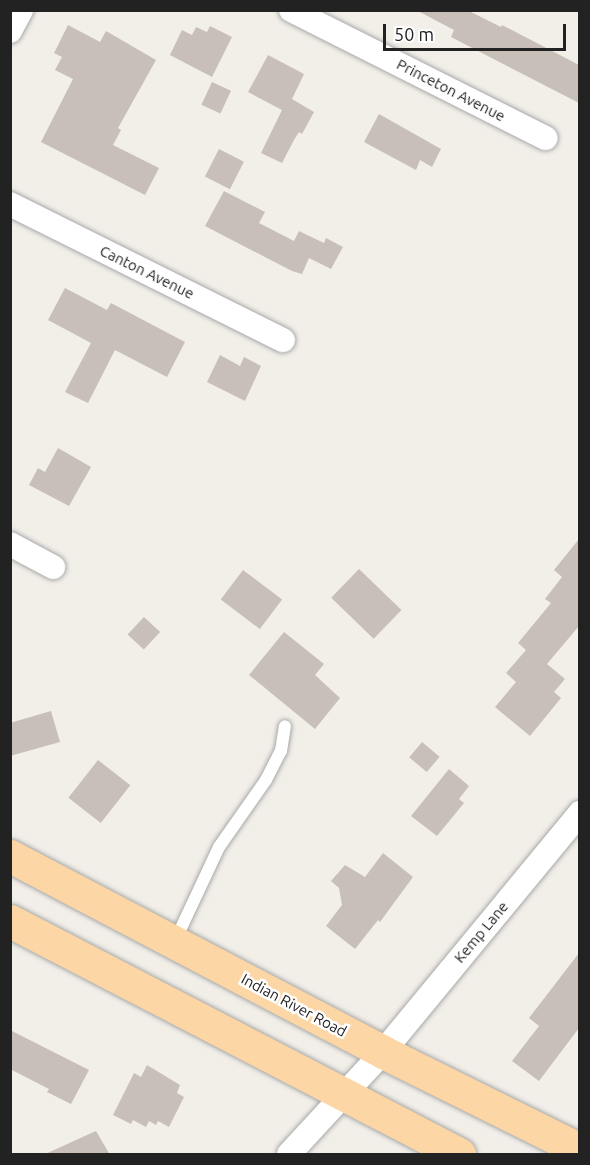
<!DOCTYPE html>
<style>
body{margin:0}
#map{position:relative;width:590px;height:1165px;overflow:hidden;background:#f2efe9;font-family:Ubuntu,sans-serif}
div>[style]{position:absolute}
.building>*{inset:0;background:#c7bfb8;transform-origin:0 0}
.roads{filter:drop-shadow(0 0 2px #a9a9a9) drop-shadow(0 0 2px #a9a9a9)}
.lane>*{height:12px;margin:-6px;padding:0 6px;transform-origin:6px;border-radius:6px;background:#fff}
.street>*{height:24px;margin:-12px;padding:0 12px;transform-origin:12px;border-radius:12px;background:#fff}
.primary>*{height:33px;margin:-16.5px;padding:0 16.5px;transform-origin:16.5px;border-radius:16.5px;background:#fcd6a4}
span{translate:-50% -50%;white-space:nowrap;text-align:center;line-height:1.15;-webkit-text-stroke:5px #fff;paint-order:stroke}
.street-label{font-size:15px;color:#222}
.frame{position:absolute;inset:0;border:12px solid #222;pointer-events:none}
.scale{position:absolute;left:383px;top:24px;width:183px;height:27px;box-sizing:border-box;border:3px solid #222;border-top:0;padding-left:8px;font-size:18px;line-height:21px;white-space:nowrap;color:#222;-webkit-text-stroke:4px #fff;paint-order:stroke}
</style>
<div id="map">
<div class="building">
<div style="clip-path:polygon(416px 10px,467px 10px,501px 27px,502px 25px,579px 65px,579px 103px,451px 37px,454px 30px)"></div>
<div style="clip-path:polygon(68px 25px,100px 42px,106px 31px,156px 60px,118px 128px,121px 130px,113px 145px,159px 168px,145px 195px,41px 142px,73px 79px,55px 70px,62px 57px,54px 53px)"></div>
<div style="clip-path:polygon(210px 26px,232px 37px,212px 77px,170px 55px,182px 30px,192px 35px,196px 27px,207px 32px)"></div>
<div style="clip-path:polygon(268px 55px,304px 74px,292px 99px,314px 112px,302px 134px,299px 132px,294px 140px,282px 163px,261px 153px,282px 110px,248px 92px)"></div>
<div style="left:212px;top:82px;width:21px;height:25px;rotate:25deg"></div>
<div style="clip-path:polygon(379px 114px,441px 149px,432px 167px,420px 160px,416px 170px,364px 142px)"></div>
<div style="left:219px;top:149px;width:28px;height:31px;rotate:27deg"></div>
<div style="clip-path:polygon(224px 191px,265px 212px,259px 223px,294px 241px,299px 231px,324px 243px,326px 238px,343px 247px,331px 269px,309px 258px,302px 274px,292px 271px,205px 226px)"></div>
<div style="clip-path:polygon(65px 288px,107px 310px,111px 303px,185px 342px,167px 377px,115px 350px,88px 403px,65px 392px,91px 343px,48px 320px)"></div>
<div style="clip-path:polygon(220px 355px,240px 366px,244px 357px,261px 366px,245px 401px,207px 382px)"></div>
<div style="clip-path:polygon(58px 448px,91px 467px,69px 506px,29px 485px,38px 468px,45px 472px)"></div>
<div style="clip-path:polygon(579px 539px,579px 626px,547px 664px,565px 679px,554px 692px,561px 698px,530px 736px,495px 707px,516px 682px,506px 673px,526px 650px,518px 643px,551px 603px,545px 599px,562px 577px,554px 570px)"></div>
<div style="left:359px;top:569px;width:59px;height:40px;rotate:44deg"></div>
<div style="left:243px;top:570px;width:49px;height:37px;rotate:37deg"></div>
<div style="left:144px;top:617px;width:22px;height:24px;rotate:43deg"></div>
<div style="clip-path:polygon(284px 632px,324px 664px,315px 675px,340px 698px,315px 729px,249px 675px)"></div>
<div style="clip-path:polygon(51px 711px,60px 742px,10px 756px,10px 723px)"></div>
<div style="left:422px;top:742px;width:23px;height:20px;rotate:40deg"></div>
<div style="left:98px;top:760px;width:41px;height:48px;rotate:38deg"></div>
<div style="clip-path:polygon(449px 769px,469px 786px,459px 799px,464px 803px,437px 836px,411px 816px)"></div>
<div style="clip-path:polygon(383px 853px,413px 877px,380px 922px,378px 920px,355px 949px,326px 926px,342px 905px,339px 888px,331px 881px,345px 865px,365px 877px)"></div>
<div style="clip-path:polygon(579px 953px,579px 1028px,539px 1081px,512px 1061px,539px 1026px,529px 1018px)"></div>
<div style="clip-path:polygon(10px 1030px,89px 1070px,71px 1104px,47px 1092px,49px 1089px,10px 1069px)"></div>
<div style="clip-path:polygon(147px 1065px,180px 1085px,177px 1093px,184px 1097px,169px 1127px,158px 1121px,156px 1125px,149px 1121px,146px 1127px,133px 1120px,131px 1124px,113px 1115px,134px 1073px,141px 1077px)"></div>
<div style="clip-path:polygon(96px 1131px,110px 1155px,43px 1155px)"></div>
</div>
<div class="roads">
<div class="lane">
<div style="left:175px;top:941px;width:104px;rotate:-64.9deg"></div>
<div style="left:219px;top:847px;width:82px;rotate:-55deg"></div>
<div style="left:266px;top:780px;width:33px;rotate:-63deg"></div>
<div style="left:281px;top:751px;width:25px;rotate:-81deg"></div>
</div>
<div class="street">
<div style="left:291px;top:10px;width:285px;rotate:26.7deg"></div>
<div style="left:10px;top:31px;width:24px;rotate:-62deg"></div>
<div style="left:10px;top:204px;width:305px;rotate:26.5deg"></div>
<div style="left:10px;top:544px;width:49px;rotate:28.1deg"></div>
<div style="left:289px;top:1154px;width:139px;rotate:-47.3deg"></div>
<div style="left:383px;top:1052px;width:310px;rotate:-50.5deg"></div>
</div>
<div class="primary">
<div style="left:10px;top:856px;width:421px;rotate:27.7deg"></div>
<div style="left:383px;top:1052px;width:220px;rotate:26.4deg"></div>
<div style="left:10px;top:921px;width:506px;rotate:27.43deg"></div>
</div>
</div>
<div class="street-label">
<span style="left:451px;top:90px;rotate:27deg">Princeton Avenue</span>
<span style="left:147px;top:272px;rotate:26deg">Canton Avenue</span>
<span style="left:481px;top:932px;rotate:-50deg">Kemp Lane</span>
<span style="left:294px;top:1005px;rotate:28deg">Indian River Road</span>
</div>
<div class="frame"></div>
<div class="scale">50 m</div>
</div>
